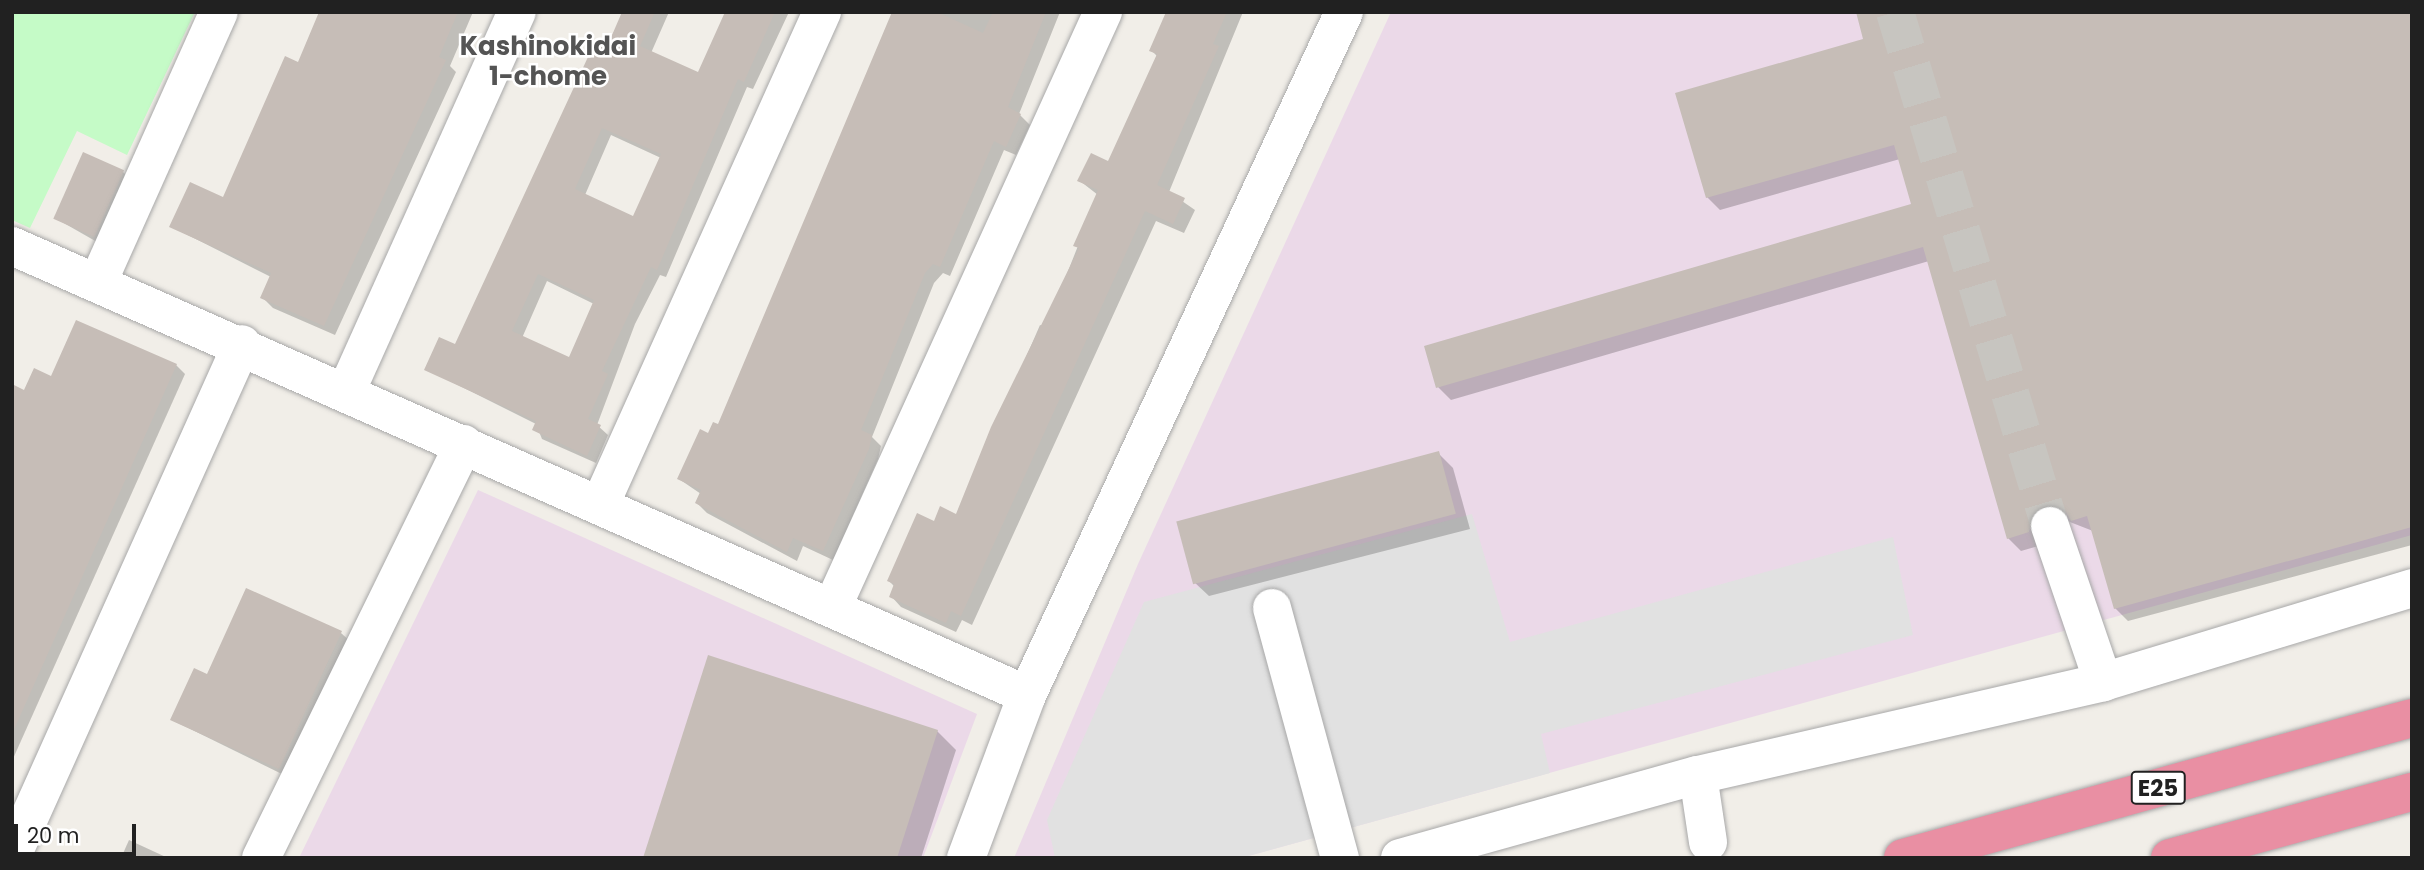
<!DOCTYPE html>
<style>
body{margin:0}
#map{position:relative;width:2424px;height:870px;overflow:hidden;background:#f1eee8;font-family:Poppins,sans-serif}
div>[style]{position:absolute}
.industrial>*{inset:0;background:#ebd9e8}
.park>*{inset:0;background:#c5fbc7}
.parking>*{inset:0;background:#e1e1e1}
.shadow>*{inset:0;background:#0003}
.building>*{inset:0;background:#c6bdb7;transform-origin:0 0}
.minor-tunnel>*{height:38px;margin-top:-19px;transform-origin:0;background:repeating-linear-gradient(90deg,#c7c5c0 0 38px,transparent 0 57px)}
.roads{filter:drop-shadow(0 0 2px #a8a8a8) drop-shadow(0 0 2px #a8a8a8)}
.minor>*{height:38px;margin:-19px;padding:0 19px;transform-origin:19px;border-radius:19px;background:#fff}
.highway>*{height:38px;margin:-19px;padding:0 19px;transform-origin:19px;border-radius:19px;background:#e98fa3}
span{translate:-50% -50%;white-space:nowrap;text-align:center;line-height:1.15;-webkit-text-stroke:5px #fff;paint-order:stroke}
.shield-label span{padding:2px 5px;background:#fff;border:2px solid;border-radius:5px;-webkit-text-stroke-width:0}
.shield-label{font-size:23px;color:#212121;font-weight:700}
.neighbourhood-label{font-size:26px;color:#545454;font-weight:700}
.frame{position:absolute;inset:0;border:14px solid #212121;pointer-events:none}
.scale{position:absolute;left:14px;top:824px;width:122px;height:32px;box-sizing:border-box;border:4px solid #212121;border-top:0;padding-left:9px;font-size:21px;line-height:24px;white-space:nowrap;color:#212121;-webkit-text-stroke:5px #fff;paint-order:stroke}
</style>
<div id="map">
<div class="industrial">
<div style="clip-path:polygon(1391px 12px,2412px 12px,2412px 535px,1241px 858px,1014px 858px,1138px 564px)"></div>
<div style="clip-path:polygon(478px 490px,977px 714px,923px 858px,299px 858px)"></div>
</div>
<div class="park">
<div style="clip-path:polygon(12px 12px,195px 12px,127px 155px,77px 131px,30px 228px,12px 220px)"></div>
</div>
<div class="parking">
<div style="clip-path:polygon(1472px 514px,1510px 642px,1893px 537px,1913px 635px,1541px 734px,1550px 773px,1241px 858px,1055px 858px,1047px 820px,1144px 602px)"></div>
</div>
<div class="shadow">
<div style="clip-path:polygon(321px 12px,473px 12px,450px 66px,456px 72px,335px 335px,273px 308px,262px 297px,271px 277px,172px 227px,223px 199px,299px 64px)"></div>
<div style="clip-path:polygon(evenodd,624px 12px,669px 12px,651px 53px,699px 74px,726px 12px,789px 12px,753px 89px,747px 87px,666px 277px,660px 275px,635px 324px,597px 425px,608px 435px,596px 463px,542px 439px,536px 424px,426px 369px,456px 346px,624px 12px,611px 135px,661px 158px,634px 218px,585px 195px,611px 135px,624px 12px,547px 281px,594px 304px,570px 359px,522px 338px,547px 281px)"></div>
<div style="clip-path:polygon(897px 12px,1060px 12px,1019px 114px,1030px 125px,1016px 155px,1004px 150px,950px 276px,943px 273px,934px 283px,872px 437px,881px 446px,878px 459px,833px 560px,803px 546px,797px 561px,707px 513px,697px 503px,701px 494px,679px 479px,719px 426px)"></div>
<div style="clip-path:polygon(1168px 12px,1243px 12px,1169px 192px,1195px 210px,1184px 233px,1156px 221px,972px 625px,962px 620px,956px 632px,901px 607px,891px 596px,895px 587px,889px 581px,935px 523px,957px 516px,1040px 325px,1046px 327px,1098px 195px,1080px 181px,1109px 164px,1158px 57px,1151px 50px)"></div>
<div style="clip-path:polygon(2412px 12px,2412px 545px,2128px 621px,2115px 608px,2093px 531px,2057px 517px,2042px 545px,2021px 551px,2008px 538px,1929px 261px,1451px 400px,1438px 387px,1913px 205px,1900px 159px,1720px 210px,1707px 197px,1677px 94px)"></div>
<div style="clip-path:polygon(123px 172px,134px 182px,104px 246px,55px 218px)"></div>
<div style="clip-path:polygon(176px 365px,185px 374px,12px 761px,12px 420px,52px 378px)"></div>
<div style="clip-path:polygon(1438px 453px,1453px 468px,1470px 529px,1209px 596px,1193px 581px)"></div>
<div style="clip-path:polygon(341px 633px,352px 643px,290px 778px,172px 720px,208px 676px)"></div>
<div style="clip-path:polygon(937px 731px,956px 750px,921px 858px,645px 858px)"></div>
<div style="clip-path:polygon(129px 840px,168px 858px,121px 858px)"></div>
</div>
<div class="building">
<div style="clip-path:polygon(319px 12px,458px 12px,439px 57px,446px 60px,324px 326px,260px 298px,271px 273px,169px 227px,190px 182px,223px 197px,285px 56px,298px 62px)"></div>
<div style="clip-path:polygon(evenodd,622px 12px,655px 12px,640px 46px,698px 72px,725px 12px,775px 12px,744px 82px,738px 79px,657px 270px,651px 267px,602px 371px,608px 374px,588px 419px,601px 425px,587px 456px,532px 430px,536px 421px,424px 370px,439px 337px,455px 344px,594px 44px,606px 49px,622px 12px,602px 128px,661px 154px,633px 216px,575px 189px,602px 128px,622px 12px,538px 274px,594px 300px,569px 357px,512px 331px,538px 274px)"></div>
<div style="clip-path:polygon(892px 12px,937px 12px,983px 33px,993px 12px,1046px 12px,1008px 107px,1021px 114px,1006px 147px,994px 141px,940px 267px,933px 264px,925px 273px,861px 430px,872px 435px,869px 449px,823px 551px,793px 538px,787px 552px,695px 503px,701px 490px,677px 479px,700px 429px,708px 433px,713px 422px,718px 424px)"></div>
<div style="clip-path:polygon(1166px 12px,1227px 12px,1213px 44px,1219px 46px,1157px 185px,1185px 198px,1173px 224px,1145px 211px,961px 616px,951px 611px,946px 623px,889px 597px,894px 584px,887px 581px,917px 513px,934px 521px,940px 506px,956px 514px,991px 427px,1079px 248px,1073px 246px,1098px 190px,1077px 181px,1091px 153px,1108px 161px,1157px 54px,1149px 51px)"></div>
<div style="clip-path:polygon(1856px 12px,2412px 12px,2412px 527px,2114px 609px,2087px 516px,2071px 521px,2064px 509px,2044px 505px,2033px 512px,2029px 532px,2007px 539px,1923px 247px,1436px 388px,1424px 346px,1911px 204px,1894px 145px,1706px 198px,1675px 93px,1863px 39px)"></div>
<div style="left:83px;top:152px;width:45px;height:73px;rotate:24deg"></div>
<div style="clip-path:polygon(76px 320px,177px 364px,12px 734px,12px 384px,24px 390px,34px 368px,51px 376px)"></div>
<div style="left:1439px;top:451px;width:65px;height:272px;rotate:75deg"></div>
<div style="clip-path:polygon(246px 588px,342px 631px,279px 769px,170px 720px,194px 668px,207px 674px)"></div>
<div style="clip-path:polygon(708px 655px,938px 730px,897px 858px,643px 858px)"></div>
</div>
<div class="minor-tunnel">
<div style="left:1895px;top:12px;width:537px;rotate:73.22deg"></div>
</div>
<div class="roads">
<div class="minor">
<div style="left:12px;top:246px;width:1110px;rotate:23.86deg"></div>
<div style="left:98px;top:282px;width:296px;rotate:-65.9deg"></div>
<div style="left:346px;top:392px;width:417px;rotate:-65.8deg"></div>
<div style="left:600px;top:505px;width:541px;rotate:-65.76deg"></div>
<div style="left:2050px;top:526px;width:165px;rotate:71.2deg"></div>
<div style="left:832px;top:608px;width:655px;rotate:-65.55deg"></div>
<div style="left:1272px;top:608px;width:259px;rotate:74.8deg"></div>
<div style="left:1698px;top:775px;width:68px;rotate:81.5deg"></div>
<div style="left:12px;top:856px;width:561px;rotate:-65.81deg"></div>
<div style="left:261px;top:858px;width:461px;rotate:-63.9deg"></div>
<div style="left:966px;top:858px;width:174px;rotate:-69.5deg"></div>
<div style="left:1027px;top:695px;width:753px;rotate:-65.1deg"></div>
<div style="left:1400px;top:858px;width:309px;rotate:-15.6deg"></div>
<div style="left:1698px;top:775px;width:416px;rotate:-12.9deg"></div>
<div style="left:2103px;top:682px;width:323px;rotate:-16.9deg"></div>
</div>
<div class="highway">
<div style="left:1903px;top:858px;width:528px;rotate:-15.38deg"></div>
<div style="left:2170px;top:858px;width:251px;rotate:-15.3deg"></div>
</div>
</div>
<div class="shield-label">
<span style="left:2158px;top:788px">E25</span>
</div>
<div class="neighbourhood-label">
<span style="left:548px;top:62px">Kashinokidai<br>1-chome</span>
</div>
<div class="frame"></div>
<div class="scale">20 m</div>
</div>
